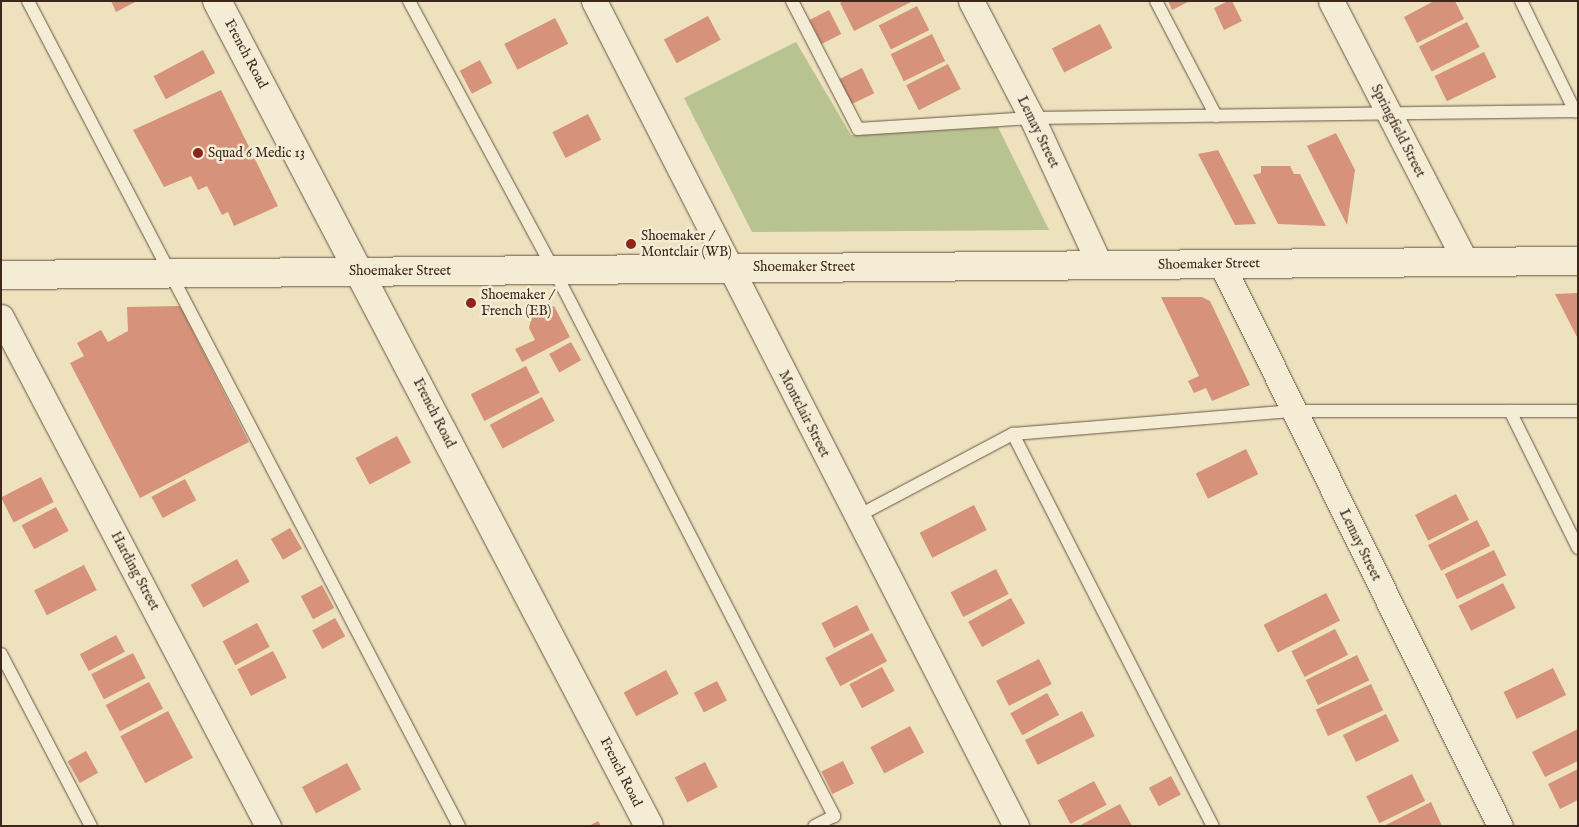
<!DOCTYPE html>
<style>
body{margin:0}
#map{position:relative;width:1579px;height:827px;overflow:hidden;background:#eee2be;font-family:"IM FELL English",serif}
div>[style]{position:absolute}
.green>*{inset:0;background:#b9c391}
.building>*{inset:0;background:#d6927a;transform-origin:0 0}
.roads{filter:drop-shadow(0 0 1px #685645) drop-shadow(0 0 1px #685645)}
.lane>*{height:12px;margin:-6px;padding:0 6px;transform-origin:6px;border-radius:6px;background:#f4ecd5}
.street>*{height:25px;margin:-12.5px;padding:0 12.5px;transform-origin:12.5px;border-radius:12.5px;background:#f4ecd5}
.secondary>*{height:28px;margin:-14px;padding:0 14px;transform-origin:14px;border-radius:14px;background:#f4ecd5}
.dots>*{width:14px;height:14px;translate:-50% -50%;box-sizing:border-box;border:2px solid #f4ecd5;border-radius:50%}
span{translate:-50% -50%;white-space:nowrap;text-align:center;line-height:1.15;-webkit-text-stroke:5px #f4ecd5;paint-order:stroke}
.street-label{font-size:14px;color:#3c271d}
.poi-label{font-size:14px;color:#3c271d}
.left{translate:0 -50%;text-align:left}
.frame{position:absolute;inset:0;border:2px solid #3c271d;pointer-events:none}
</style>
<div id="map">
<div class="green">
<div style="clip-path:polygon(796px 42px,851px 135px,998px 127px,1049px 230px,752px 232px,684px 98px)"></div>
</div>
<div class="building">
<div style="clip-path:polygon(111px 1px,137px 1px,116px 12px)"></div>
<div style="clip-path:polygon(844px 1px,913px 1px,854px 31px,840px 3px)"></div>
<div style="clip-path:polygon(1168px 1px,1190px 1px,1172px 10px)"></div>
<div style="clip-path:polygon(1228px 1px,1232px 1px,1242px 21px,1224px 30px,1214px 8px)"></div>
<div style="clip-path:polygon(1434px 1px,1455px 1px,1464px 19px,1417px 43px,1404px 17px)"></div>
<div style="left:917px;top:6px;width:27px;height:43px;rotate:63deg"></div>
<div style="left:829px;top:10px;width:27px;height:22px;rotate:63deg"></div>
<div style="left:708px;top:16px;width:27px;height:50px;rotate:62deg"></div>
<div style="left:555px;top:18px;width:29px;height:57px;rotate:63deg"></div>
<div style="left:1467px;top:22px;width:28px;height:54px;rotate:63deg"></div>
<div style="left:1100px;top:24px;width:27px;height:54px;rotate:63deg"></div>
<div style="left:932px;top:34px;width:30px;height:46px;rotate:64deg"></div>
<div style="left:203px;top:50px;width:26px;height:56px;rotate:62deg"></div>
<div style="left:1484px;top:52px;width:28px;height:55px;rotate:64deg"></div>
<div style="left:480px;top:60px;width:26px;height:23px;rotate:62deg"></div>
<div style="left:948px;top:64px;width:28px;height:47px;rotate:63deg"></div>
<div style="left:862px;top:68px;width:28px;height:26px;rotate:64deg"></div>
<div style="clip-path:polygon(221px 90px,278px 206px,234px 226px,228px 212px,222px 215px,207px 186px,198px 190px,191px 176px,164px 187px,133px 130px)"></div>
<div style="left:588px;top:114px;width:29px;height:40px;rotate:63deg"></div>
<div style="clip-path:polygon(1336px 133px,1355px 170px,1347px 225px,1307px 146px)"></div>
<div style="clip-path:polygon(1218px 150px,1256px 224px,1235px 225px,1198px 154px)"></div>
<div style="clip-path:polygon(1261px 166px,1290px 166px,1294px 174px,1300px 174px,1326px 226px,1278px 224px,1253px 175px,1261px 173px)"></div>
<div style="clip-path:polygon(1578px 293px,1578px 339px,1555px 294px)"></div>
<div style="clip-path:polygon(1161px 297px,1202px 297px,1210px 301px,1250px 385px,1212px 401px,1206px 388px,1194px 393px,1188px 381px,1199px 376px)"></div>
<div style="clip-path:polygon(180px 306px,249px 442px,140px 498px,70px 363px,84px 356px,77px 343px,101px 330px,108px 342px,128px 331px,127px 307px)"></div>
<div style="clip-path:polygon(554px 306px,570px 337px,522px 362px,515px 349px,535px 340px,529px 328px,532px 316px)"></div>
<div style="left:571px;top:342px;width:21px;height:25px;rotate:61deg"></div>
<div style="left:526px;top:366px;width:30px;height:62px;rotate:63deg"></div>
<div style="left:542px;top:397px;width:27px;height:59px;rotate:62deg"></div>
<div style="left:397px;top:436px;width:30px;height:47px;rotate:62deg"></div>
<div style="left:1246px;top:449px;width:28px;height:56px;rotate:64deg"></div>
<div style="left:41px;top:477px;width:28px;height:45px;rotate:63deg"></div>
<div style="left:185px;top:479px;width:24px;height:38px;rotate:62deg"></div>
<div style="left:1456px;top:494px;width:29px;height:46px;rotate:63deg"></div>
<div style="left:974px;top:505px;width:28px;height:61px;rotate:63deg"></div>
<div style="left:56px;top:507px;width:27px;height:39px;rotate:62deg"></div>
<div style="left:1477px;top:520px;width:29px;height:55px;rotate:63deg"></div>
<div style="left:290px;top:528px;width:24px;height:22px;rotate:60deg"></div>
<div style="left:1494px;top:550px;width:28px;height:55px;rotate:64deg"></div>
<div style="left:237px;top:559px;width:26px;height:53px;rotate:61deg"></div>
<div style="left:84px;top:565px;width:28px;height:56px;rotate:63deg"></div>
<div style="left:996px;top:569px;width:28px;height:51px;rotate:63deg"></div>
<div style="left:1503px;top:583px;width:28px;height:50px;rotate:63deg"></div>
<div style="left:322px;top:585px;width:26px;height:24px;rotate:62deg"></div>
<div style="left:1326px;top:593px;width:31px;height:70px;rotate:63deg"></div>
<div style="left:1011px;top:598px;width:29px;height:49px;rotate:61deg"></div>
<div style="left:857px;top:605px;width:28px;height:40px;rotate:63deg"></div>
<div style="left:335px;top:618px;width:21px;height:26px;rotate:61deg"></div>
<div style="left:257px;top:623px;width:27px;height:39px;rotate:62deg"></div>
<div style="left:1335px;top:629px;width:29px;height:49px;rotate:63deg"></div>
<div style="left:872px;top:633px;width:32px;height:53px;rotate:62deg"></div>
<div style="left:116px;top:635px;width:19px;height:41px;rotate:62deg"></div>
<div style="left:273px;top:651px;width:30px;height:40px;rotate:63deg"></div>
<div style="left:133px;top:653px;width:28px;height:47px;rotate:63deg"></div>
<div style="left:1357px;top:655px;width:28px;height:57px;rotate:64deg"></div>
<div style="left:1039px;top:659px;width:28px;height:48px;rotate:63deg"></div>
<div style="left:882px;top:667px;width:27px;height:37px;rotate:62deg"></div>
<div style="left:1553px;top:668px;width:30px;height:55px;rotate:64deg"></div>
<div style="left:666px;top:670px;width:27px;height:48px;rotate:62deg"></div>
<div style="left:717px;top:681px;width:22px;height:26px;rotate:63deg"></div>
<div style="left:149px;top:682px;width:30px;height:49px;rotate:62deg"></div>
<div style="left:1371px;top:684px;width:29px;height:61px;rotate:65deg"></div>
<div style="left:1047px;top:693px;width:25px;height:42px;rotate:61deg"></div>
<div style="left:168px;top:711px;width:53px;height:54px;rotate:62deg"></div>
<div style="left:1082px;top:711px;width:28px;height:64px;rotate:63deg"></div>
<div style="left:1386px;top:714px;width:30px;height:48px;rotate:64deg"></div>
<div style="left:910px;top:726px;width:30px;height:45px;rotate:62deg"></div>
<div style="clip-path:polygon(1578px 729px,1578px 761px,1545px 777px,1532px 752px)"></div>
<div style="left:86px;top:751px;width:25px;height:21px;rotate:61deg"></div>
<div style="left:843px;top:761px;width:25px;height:24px;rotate:64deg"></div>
<div style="left:705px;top:762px;width:28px;height:34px;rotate:63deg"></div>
<div style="left:347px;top:763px;width:30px;height:51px;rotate:62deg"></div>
<div style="clip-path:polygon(1578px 769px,1578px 800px,1560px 809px,1548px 784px)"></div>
<div style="left:1412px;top:774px;width:30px;height:51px;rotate:64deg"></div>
<div style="left:1171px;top:776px;width:21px;height:25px;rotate:62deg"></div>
<div style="left:1094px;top:781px;width:27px;height:41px;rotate:62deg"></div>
<div style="clip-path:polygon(1431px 802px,1442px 826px,1384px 826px)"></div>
<div style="clip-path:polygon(1120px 804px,1132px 826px,1079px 826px)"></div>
<div style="clip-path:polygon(598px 821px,601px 826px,589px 826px)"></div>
</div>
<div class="roads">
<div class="lane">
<div style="left:28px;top:1px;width:931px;rotate:62.42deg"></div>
<div style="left:409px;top:1px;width:306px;rotate:61.7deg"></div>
<div style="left:554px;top:270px;width:614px;rotate:62.85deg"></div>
<div style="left:834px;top:816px;width:22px;rotate:153deg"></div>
<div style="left:792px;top:1px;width:144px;rotate:62.7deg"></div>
<div style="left:858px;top:129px;width:174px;rotate:-3.6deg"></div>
<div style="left:1032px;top:118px;width:546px;rotate:-0.73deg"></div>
<div style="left:1156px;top:1px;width:130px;rotate:62.4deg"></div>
<div style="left:1521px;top:1px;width:123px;rotate:63.9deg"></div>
<div style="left:1510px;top:411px;width:153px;rotate:63.6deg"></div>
<div style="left:1013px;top:434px;width:440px;rotate:63deg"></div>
<div style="left:856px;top:517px;width:178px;rotate:-27.9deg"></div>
<div style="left:1013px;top:434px;width:282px;rotate:-4.7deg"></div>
<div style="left:1294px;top:411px;width:284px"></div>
<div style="left:1px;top:654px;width:194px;rotate:62.4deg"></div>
</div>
<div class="street">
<div style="left:594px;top:1px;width:927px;rotate:62.91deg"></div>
<div style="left:971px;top:1px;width:132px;rotate:62.5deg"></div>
<div style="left:1032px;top:118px;width:162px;rotate:65.2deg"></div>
<div style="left:1331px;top:1px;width:292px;rotate:62.7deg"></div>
<div style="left:1221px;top:263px;width:628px;rotate:63.64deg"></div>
<div style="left:1px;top:317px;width:575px;rotate:62.32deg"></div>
</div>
<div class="secondary">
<div style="left:217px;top:1px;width:931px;rotate:62.36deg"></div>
<div style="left:1px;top:275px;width:1577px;rotate:-0.51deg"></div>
</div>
</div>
<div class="dots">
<div style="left:198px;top:153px;background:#8f2418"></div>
<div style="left:631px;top:244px;background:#8f2418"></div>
<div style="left:471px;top:303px;background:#8f2418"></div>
</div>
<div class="street-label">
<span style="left:246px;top:54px;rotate:62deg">French Road</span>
<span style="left:1398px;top:131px;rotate:63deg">Springfield Street</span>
<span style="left:1038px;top:132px;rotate:64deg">Lemay Street</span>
<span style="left:1209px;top:264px;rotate:-1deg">Shoemaker Street</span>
<span style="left:804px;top:267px">Shoemaker Street</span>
<span style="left:400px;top:271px">Shoemaker Street</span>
<span style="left:434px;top:413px;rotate:63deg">French Road</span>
<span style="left:804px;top:414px;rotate:63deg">Montclair Street</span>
<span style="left:1360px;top:545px;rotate:64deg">Lemay Street</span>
<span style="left:135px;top:571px;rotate:62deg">Harding Street</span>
<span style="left:621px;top:772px;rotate:63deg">French Road</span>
</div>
<div class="poi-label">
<span class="left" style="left:208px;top:153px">Squad 6 Medic 13</span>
<span class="left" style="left:641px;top:244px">Shoemaker /<br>Montclair (WB)</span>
<span class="left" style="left:481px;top:303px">Shoemaker /<br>French (EB)</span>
</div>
<div class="frame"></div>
</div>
